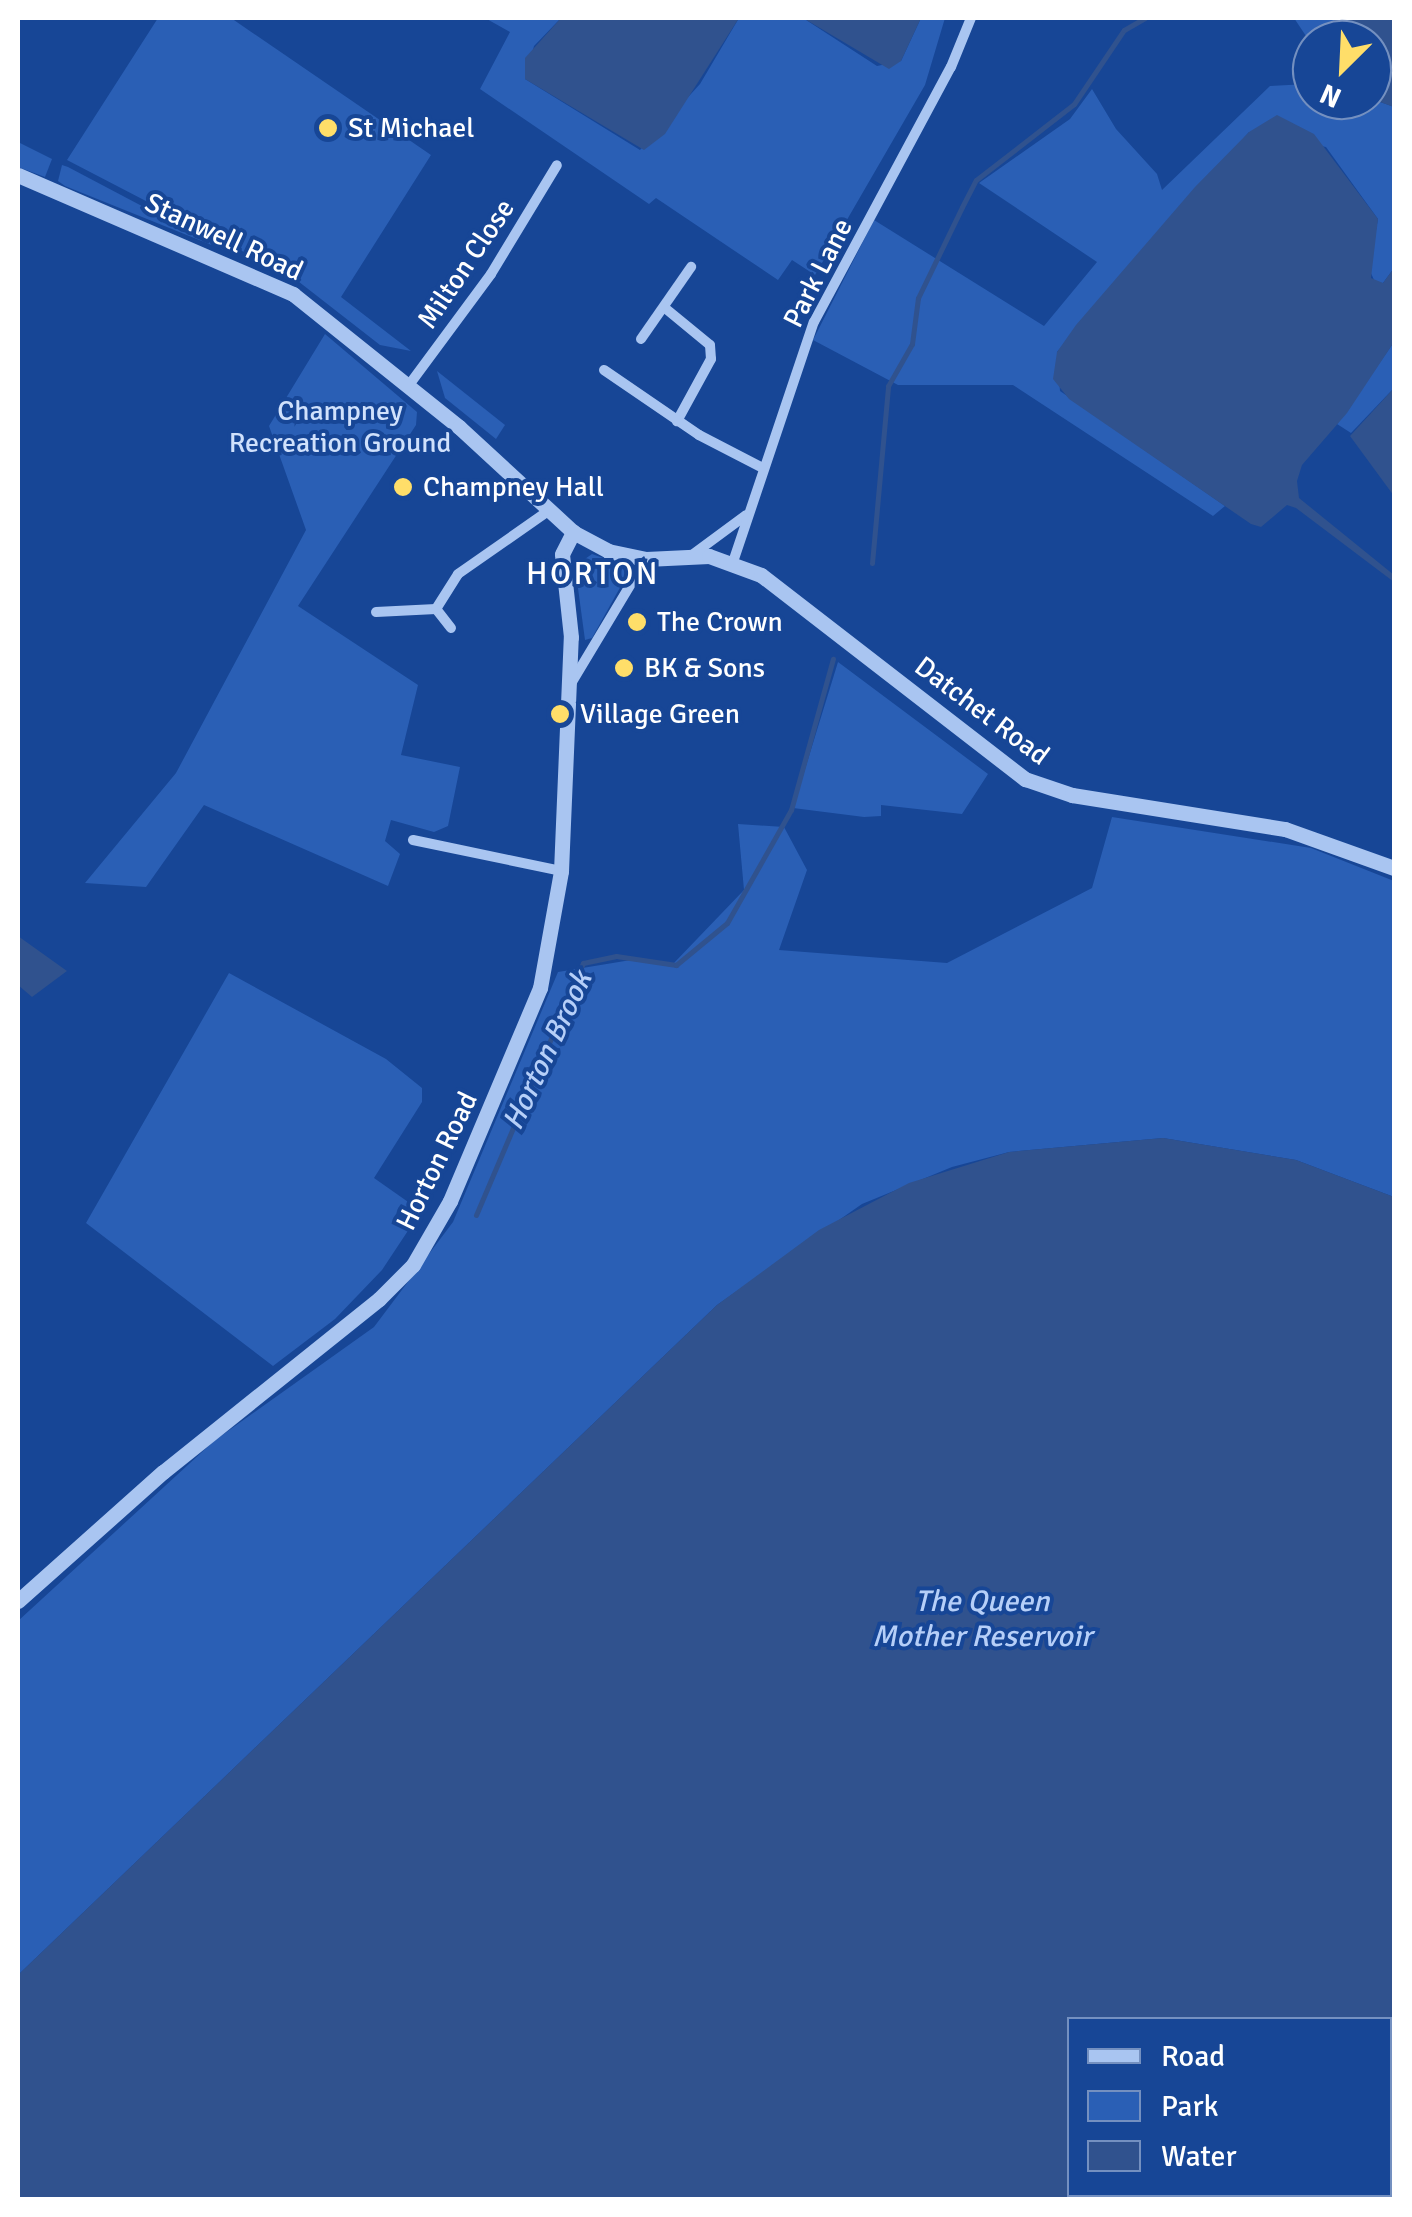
<!DOCTYPE html>
<style>
body{margin:0}
#map{position:relative;width:1412px;height:2217px;overflow:hidden;background:#174696;font-family:Signika,sans-serif}
div>[style]{position:absolute}
.green>*{inset:0;background:#2a5fb5}
.water>*{inset:0;background:#30528e}
.stream>*{height:5px;margin:-2.5px;padding:0 2.5px;transform-origin:2.5px;border-radius:2.5px;background:#30528e}
.minor>*{height:10px;margin:-5px;padding:0 5px;transform-origin:5px;border-radius:5px;background:#a9c5f1}
.tertiary>*{height:15px;margin:-7.5px;padding:0 7.5px;transform-origin:7.5px;border-radius:7.5px;background:#a9c5f1}
.dots>*{width:28px;height:28px;translate:-50% -50%;box-sizing:border-box;border:5px solid #174696;border-radius:50%}
span{translate:-50% -50%;white-space:nowrap;text-align:center;line-height:1.15;-webkit-text-stroke:8px #174696;paint-order:stroke}
.poi-label{font-size:28px;color:#fff}
.left{translate:0 -50%;text-align:left}
.street-label{font-size:28px;color:#fff}
.park-label{font-size:28px;color:#d0e1fc}
.water-label{font-size:30px;color:#b6cff8;font-style:italic}
.quarter-label{font-size:32px;color:#fff;letter-spacing:2.5px}
.frame{position:absolute;inset:0;border:20px solid #fff;pointer-events:none}
.legend{position:absolute;left:1067px;top:2017px;width:325px;height:180px;box-sizing:border-box;background:#174696;border:2px solid #7490c0;margin:0;padding:12px 18px;list-style:none;font-size:30px;color:#fff}
.legend li{display:flex;align-items:center;gap:20px;height:50px}
.legend b{width:50px;border:2px solid #7490c0}
.north{position:absolute;left:1292px;top:20px;width:100px;height:100px;box-sizing:border-box;background:#174696;border:2px solid #7490c0;border-radius:50%;rotate:204deg;font-size:28px;font-weight:700;line-height:40px;text-align:center;color:#fff}
.north::after{content:'';display:block;margin:auto;width:35px;height:45px;background:#ffde69;clip-path:polygon(50% 0,100% 100%,50% 72%,0 100%)}
</style>
<div id="map">
<div class="green">
<div style="clip-path:polygon(158px 18px,231px 18px,431px 155px,341px 297px,411px 351px,380px 345px,294px 278px,67px 160px)"></div>
<div style="clip-path:polygon(485px 18px,561px 18px,534px 46px,525px 79px,640px 150px,700px 84px,739px 18px,803px 18px,877px 66px,901px 61px,921px 18px,945px 18px,925px 85px,815px 275px,792px 260px,778px 280px,656px 198px,649px 204px,480px 89px,510px 32px)"></div>
<div style="clip-path:polygon(1294px 18px,1334px 18px,1340px 40px,1312px 40px,1312px 45px)"></div>
<div style="clip-path:polygon(1312px 71px,1312px 100px,1372px 99px,1394px 107px,1394px 268px,1383px 283px,1375px 282px,1369px 269px,1378px 219px,1326px 147px,1249px 132px,1057px 352px,1060px 391px,1225px 506px,1213px 516px,1013px 385px,898px 385px,813px 340px,874px 220px,1044px 326px,1097px 262px,979px 183px,1070px 119px,1092px 89px,1116px 129px,1157px 174px,1162px 190px,1270px 86px,1307px 84px)"></div>
<div style="clip-path:polygon(18px 142px,52px 159px,45px 177px,18px 167px)"></div>
<div style="clip-path:polygon(62px 165px,68px 167px,229px 252px,65px 186px,58px 181px)"></div>
<div style="clip-path:polygon(325px 334px,417px 412px,416px 425px,298px 606px,418px 685px,401px 755px,460px 767px,448px 826px,434px 832px,391px 820px,385px 841px,400px 854px,388px 886px,204px 805px,146px 887px,85px 883px,176px 773px,306px 530px,269px 426px)"></div>
<div style="clip-path:polygon(1394px 342px,1394px 388px,1351px 433px,1337px 424px)"></div>
<div style="clip-path:polygon(437px 371px,505px 425px,496px 439px,445px 398px)"></div>
<div style="clip-path:polygon(592px 554px,620px 564px,627px 575px,592px 638px,585px 640px,575px 566px)"></div>
<div style="clip-path:polygon(838px 662px,988px 774px,962px 814px,881px 805px,881px 816px,864px 817px,793px 808px)"></div>
<div style="clip-path:polygon(1112px 817px,1311px 848px,1394px 881px,1394px 1197px,1296px 1160px,1163px 1138px,1009px 1152px,952px 1167px,862px 1204px,717px 1305px,18px 1975px,18px 1621px,214px 1441px,374px 1327px,453px 1222px,558px 972px,637px 959px,673px 964px,744px 890px,738px 824px,784px 827px,807px 870px,779px 950px,947px 963px,1092px 888px)"></div>
<div style="clip-path:polygon(229px 973px,386px 1059px,422px 1088px,422px 1102px,374px 1178px,421px 1211px,382px 1270px,335px 1319px,273px 1366px,86px 1223px)"></div>
</div>
<div class="water">
<div style="clip-path:polygon(561px 18px,739px 18px,665px 134px,644px 150px,525px 79px,525px 58px)"></div>
<div style="clip-path:polygon(803px 18px,921px 18px,901px 61px,889px 69px)"></div>
<div style="clip-path:polygon(1334px 18px,1394px 18px,1394px 107px,1372px 99px,1372px 40px,1340px 40px)"></div>
<div style="clip-path:polygon(1277px 115px,1314px 134px,1378px 219px,1371px 278px,1383px 283px,1394px 268px,1394px 342px,1347px 413px,1302px 465px,1297px 481px,1299px 498px,1394px 575px,1394px 582px,1296px 508px,1287px 505px,1261px 527px,1251px 524px,1069px 399px,1053px 379px,1057px 352px,1076px 325px,1195px 187px,1249px 132px)"></div>
<div style="clip-path:polygon(1394px 388px,1394px 496px,1350px 436px)"></div>
<div style="clip-path:polygon(18px 936px,67px 971px,32px 997px,18px 985px)"></div>
<div style="clip-path:polygon(evenodd,1163px 1138px,1296px 1160px,1394px 1197px,1394px 2199px,18px 2199px,18px 1975px,717px 1305px,819px 1230px,909px 1183px,1009px 1152px,1163px 1138px,1070px 2020px,1390px 2020px,1390px 2194px,1070px 2194px,1070px 2020px)"></div>
</div>
<div class="stream">
<div style="left:872px;top:563px;width:178px;rotate:-84.8deg"></div>
<div style="left:888px;top:386px;width:48px;rotate:-60.3deg"></div>
<div style="left:912px;top:344px;width:46px;rotate:-82.6deg"></div>
<div style="left:918px;top:298px;width:101px;rotate:-64.2deg"></div>
<div style="left:962px;top:207px;width:30px;rotate:-63deg"></div>
<div style="left:976px;top:180px;width:124px;rotate:-37.8deg"></div>
<div style="left:1074px;top:104px;width:89px;rotate:-56deg"></div>
<div style="left:1124px;top:30px;width:24px;rotate:-30deg"></div>
<div style="left:476px;top:1215px;width:274px;rotate:-67deg"></div>
<div style="left:583px;top:963px;width:34px;rotate:-12deg"></div>
<div style="left:616px;top:956px;width:61px;rotate:8.5deg"></div>
<div style="left:676px;top:965px;width:66px;rotate:-39.5deg"></div>
<div style="left:727px;top:923px;width:130px;rotate:-60.5deg"></div>
<div style="left:791px;top:810px;width:157px;rotate:-74.5deg"></div>
</div>
<div class="minor">
<div style="left:665px;top:308px;width:58px;rotate:39.4deg"></div>
<div style="left:710px;top:345px;width:14px;rotate:86deg"></div>
<div style="left:711px;top:359px;width:71px;rotate:118.7deg"></div>
<div style="left:641px;top:339px;width:88px;rotate:-55.2deg"></div>
<div style="left:604px;top:370px;width:115px;rotate:34.4deg"></div>
<div style="left:699px;top:435px;width:72px;rotate:27.3deg"></div>
<div style="left:409px;top:385px;width:138px;rotate:-53.5deg"></div>
<div style="left:491px;top:274px;width:127px;rotate:-58.8deg"></div>
<div style="left:692px;top:555px;width:67px;rotate:-36.5deg"></div>
<div style="left:733px;top:562px;width:253px;rotate:-71.4deg"></div>
<div style="left:814px;top:322px;width:289px;rotate:-61.8deg"></div>
<div style="left:951px;top:67px;width:53px;rotate:-67.8deg"></div>
<div style="left:376px;top:612px;width:60px;rotate:-2.9deg"></div>
<div style="left:451px;top:628px;width:24px;rotate:-128deg"></div>
<div style="left:436px;top:609px;width:41px;rotate:-57.8deg"></div>
<div style="left:458px;top:574px;width:108px;rotate:-34.9deg"></div>
<div style="left:569px;top:687px;width:149px;rotate:-59deg"></div>
<div style="left:413px;top:840px;width:151px;rotate:11.8deg"></div>
</div>
<div class="tertiary">
<div style="left:18px;top:175px;width:300px;rotate:23.4deg"></div>
<div style="left:293px;top:294px;width:213px;rotate:38.7deg"></div>
<div style="left:459px;top:427px;width:155px;rotate:42.6deg"></div>
<div style="left:573px;top:532px;width:40px;rotate:28deg"></div>
<div style="left:608px;top:551px;width:39px;rotate:12deg"></div>
<div style="left:646px;top:559px;width:63px;rotate:-2.7deg"></div>
<div style="left:709px;top:556px;width:55px;rotate:20.1deg"></div>
<div style="left:761px;top:575px;width:334px;rotate:37.7deg"></div>
<div style="left:1025px;top:779px;width:50px;rotate:18.8deg"></div>
<div style="left:1072px;top:795px;width:216px;rotate:9.1deg"></div>
<div style="left:1285px;top:829px;width:116px;rotate:19.7deg"></div>
<div style="left:18px;top:1601px;width:194px;rotate:-41.7deg"></div>
<div style="left:163px;top:1472px;width:277px;rotate:-38.7deg"></div>
<div style="left:379px;top:1299px;width:48px;rotate:-45deg"></div>
<div style="left:413px;top:1265px;width:74px;rotate:-60deg"></div>
<div style="left:450px;top:1201px;width:231px;rotate:-67.1deg"></div>
<div style="left:540px;top:988px;width:119px;rotate:-79.8deg"></div>
<div style="left:561px;top:871px;width:234px;rotate:-87.6deg"></div>
<div style="left:571px;top:637px;width:83px;rotate:-96.2deg"></div>
<div style="left:562px;top:554px;width:25px;rotate:-63deg"></div>
</div>
<div class="dots">
<div style="left:328px;top:128px;background:#ffde69"></div>
<div style="left:403px;top:487px;background:#ffde69"></div>
<div style="left:637px;top:622px;background:#ffde69"></div>
<div style="left:624px;top:668px;background:#ffde69"></div>
<div style="left:560px;top:714px;background:#ffde69"></div>
</div>
<div class="poi-label">
<span class="left" style="left:348px;top:128px">St Michael</span>
<span class="left" style="left:423px;top:487px">Champney Hall</span>
<span class="left" style="left:657px;top:622px">The Crown</span>
<span class="left" style="left:644px;top:668px">BK &amp; Sons</span>
<span class="left" style="left:580px;top:714px">Village Green</span>
</div>
<div class="street-label">
<span style="left:224px;top:237px;rotate:25deg">Stanwell Road</span>
<span style="left:466px;top:264px;rotate:-56deg">Milton Close</span>
<span style="left:818px;top:273px;rotate:-63deg">Park Lane</span>
<span style="left:982px;top:711px;rotate:37deg">Datchet Road</span>
<span style="left:437px;top:1161px;rotate:-64deg">Horton Road</span>
</div>
<div class="park-label">
<span style="left:340px;top:427px">Champney<br>Recreation Ground</span>
</div>
<div class="water-label">
<span style="left:548px;top:1051px;rotate:-65deg">Horton Brook</span>
<span style="left:982px;top:1619px">The Queen<br>Mother Reservoir</span>
</div>
<div class="quarter-label">
<span style="left:593px;top:574px">HORTON</span>
</div>
<div class="frame"></div>
<ul class="legend">
<li><b style="height:12px;background:#a9c5f1"></b>Road</li>
<li><b style="height:28px;background:#2a5fb5"></b>Park</li>
<li><b style="height:28px;background:#30528e"></b>Water</li>
</ul>
<div class="north">N</div>
</div>
